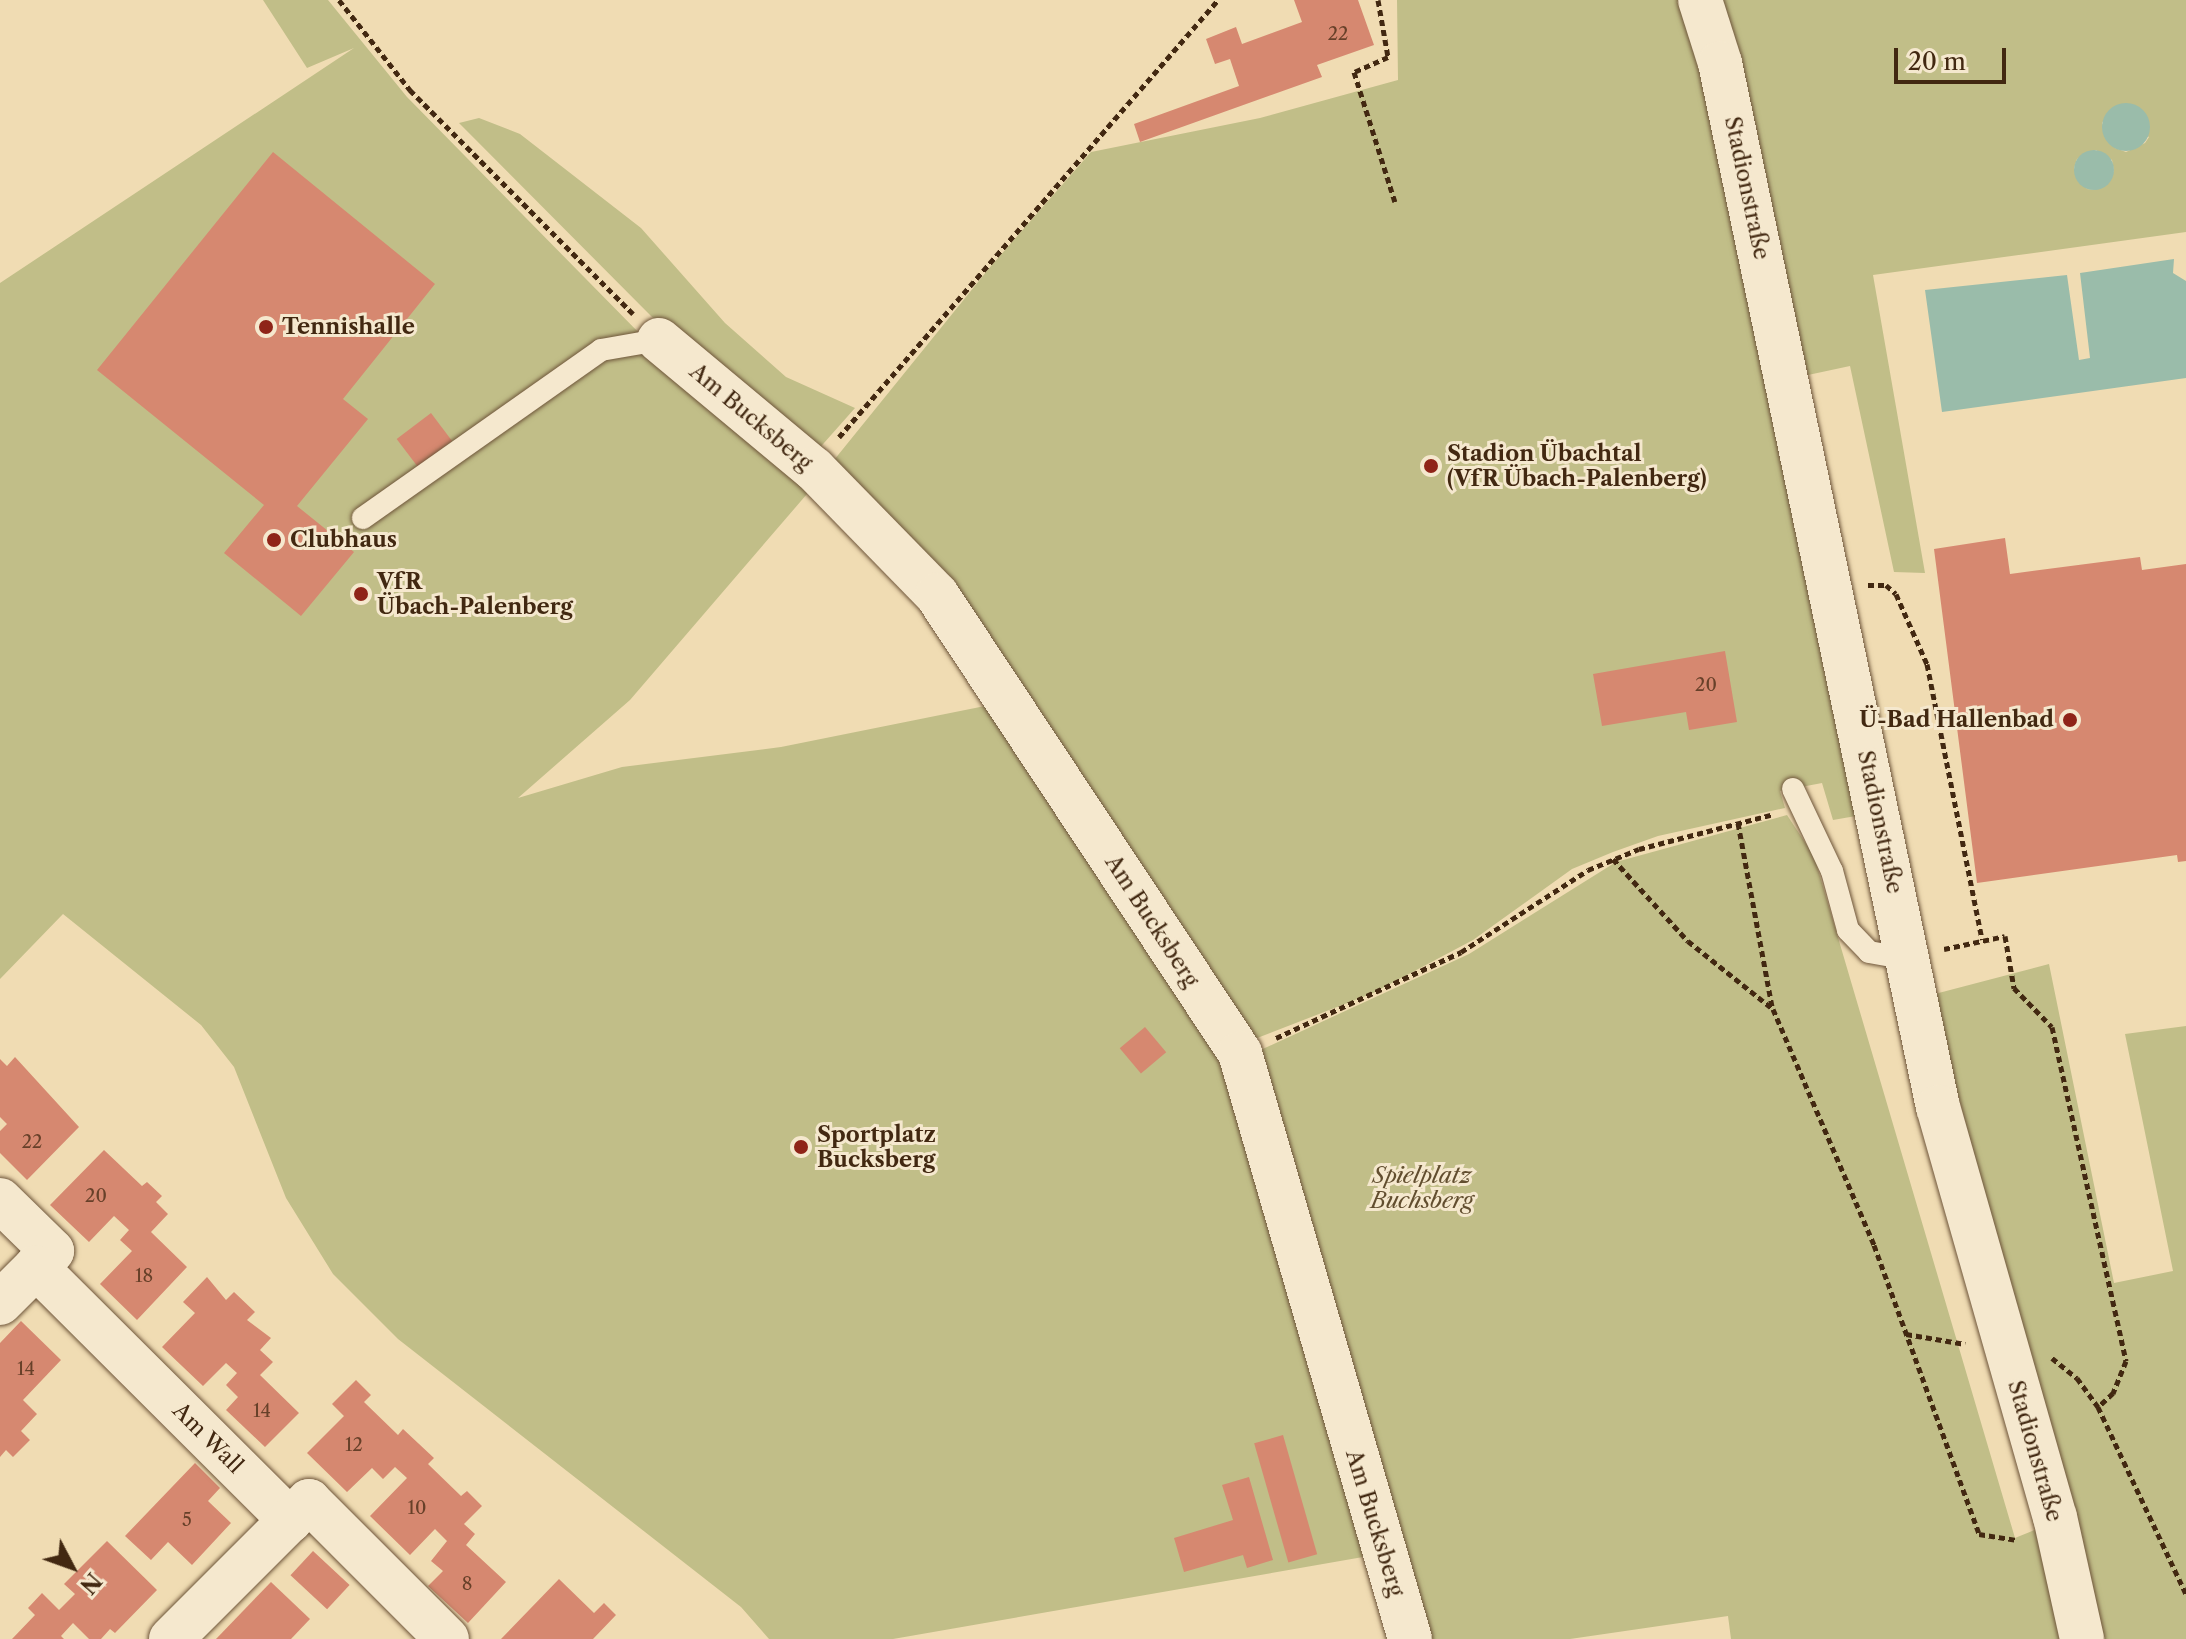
<!DOCTYPE html>
<meta charset="utf-8">
<style>
body{margin:0}
#map{position:relative;width:2186px;height:1639px;overflow:hidden;background:#f0dcb3;font-family:"Libre Caslon Text",serif}
div>[style]{position:absolute}
.green>*{inset:0;background:#c1be88}
.water>*{inset:0;background:#9abcaa}
.round{border-radius:50%}
.building>*{inset:0;background:#d68870;transform-origin:0 0}
.path>*{height:5px;margin-top:-2.5px;transform-origin:0;background:repeating-linear-gradient(90deg,#422811 0 6px,transparent 0 10px)}
.roads{filter:drop-shadow(0 0 2px #6e553a) drop-shadow(0 0 2px #6e553a)}
.service>*{height:22px;margin:-11px;padding:0 11px;transform-origin:11px;border-radius:11px;background:#f5e8ce}
.minor>*{height:44px;margin:-22px;padding:0 22px;transform-origin:22px;border-radius:22px;background:#f5e8ce}
.dots>*{width:22px;height:22px;translate:-50% -50%;box-sizing:border-box;border:4px solid #f5e8ce;border-radius:50%}
span{translate:-50% -50%;white-space:nowrap;text-align:center;line-height:1.15;-webkit-text-stroke:6px #f5e8ce;paint-order:stroke}
.number-label{font-size:18px;color:#674029}
.number-label span{-webkit-text-stroke-width:0}
.street-label{font-size:22px;color:#422811}
.poi-label{font-size:22px;color:#422811;font-weight:700}
.left{translate:0 -50%;text-align:left}
.right{translate:-100% -50%;text-align:right}
.park-label{font-size:22px;color:#624e2f;font-style:italic}
.north{position:absolute;left:32px;top:1527px;width:80px;height:80px;-webkit-text-stroke:6px #f5e8ce;paint-order:stroke;rotate:131deg;font-size:22px;font-weight:700;line-height:32px;text-align:center;color:#422811}
.north::after{content:'';display:block;margin:auto;width:28px;height:36px;background:#422811;clip-path:polygon(50% 0,100% 100%,50% 72%,0 100%)}
.scale{position:absolute;left:1894px;top:48px;width:112px;height:36px;box-sizing:border-box;border:4px solid #422811;border-top:0;padding-left:10px;font-size:24px;line-height:28px;white-space:nowrap;color:#422811;-webkit-text-stroke:6px #f5e8ce;paint-order:stroke}
</style>
<div id="map">
<div class="green">
<div style="clip-path:polygon(263px 0,328px 0,407px 97px,645px 339px,813px 487px,630px 700px,518px 798px,622px 767px,781px 747px,1000px 703px,1203px 1021px,1229px 1085px,1317px 1379px,1363px 1557px,893px 1639px,769px 1639px,741px 1607px,398px 1339px,333px 1274px,286px 1198px,234px 1067px,201px 1025px,63px 914px,0 979px,0 283px,354px 48px,307px 68px)"></div>
<div style="clip-path:polygon(1397px 0,1694px 0,1873px 813px,1833px 820px,1822px 783px,1780px 791px,1785px 808px,1658px 836px,1613px 852px,1572px 869px,1473px 940px,1373px 993px,1247px 1042px,830px 465px,991px 266px,1091px 152px,1260px 118px,1398px 80px)"></div>
<div style="clip-path:polygon(evenodd,1718px 0,2186px 0,2186px 232px,1873px 275px,1925px 573px,1894px 572px,1850px 366px,1808px 375px,1718px 0,2110px 110px,2149px 137px,2145px 143px,2126px 152px,2115px 148px,2102px 123px,2110px 110px,1718px 0,2096px 150px,2112px 160px,2114px 171px,2094px 190px,2087px 189px,2074px 168px,2077px 159px,2096px 150px)"></div>
<div style="clip-path:polygon(479px 118px,520px 134px,641px 228px,725px 323px,786px 377px,855px 408px,816px 452px,657px 322px,459px 123px)"></div>
<div style="clip-path:polygon(1787px 815px,1814px 856px,2015px 1538px,2047px 1525px,2070px 1639px,1731px 1639px,1728px 1616px,1570px 1639px,1431px 1639px,1254px 1053px,1469px 954px,1616px 862px)"></div>
<div style="clip-path:polygon(2049px 964px,2114px 1283px,2173px 1271px,2125px 1034px,2186px 1026px,2186px 1639px,2105px 1639px,1931px 995px)"></div>
</div>
<div class="water">
<div class="round" style="left:2102px;top:103px;width:48px;height:48px"></div>
<div class="round" style="left:2074px;top:150px;width:40px;height:40px"></div>
<div style="clip-path:polygon(2174px 259px,2173px 273px,2186px 281px,2186px 378px,1942px 412px,1925px 290px,2067px 275px,2079px 360px,2090px 358px,2080px 273px)"></div>
</div>
<div class="building">
<div style="clip-path:polygon(1294px 0,1358px 0,1374px 45px,1317px 65px,1322px 77px,1140px 142px,1134px 124px,1239px 86px,1230px 59px,1215px 64px,1206px 39px,1236px 27px,1242px 44px,1302px 22px)"></div>
<div style="clip-path:polygon(273px 152px,435px 284px,343px 399px,368px 419px,297px 506px,354px 552px,301px 616px,224px 553px,264px 505px,97px 370px)"></div>
<div style="left:431px;top:413px;width:35px;height:43px;rotate:53deg"></div>
<div style="clip-path:polygon(2005px 538px,2010px 574px,2140px 557px,2142px 570px,2186px 564px,2186px 861px,2178px 862px,2177px 855px,1977px 883px,1934px 549px)"></div>
<div style="clip-path:polygon(1725px 651px,1737px 722px,1689px 730px,1686px 712px,1602px 726px,1593px 674px)"></div>
<div style="left:1145px;top:1027px;width:33px;height:33px;rotate:50deg"></div>
<div style="clip-path:polygon(15px 1057px,79px 1127px,27px 1180px,0 1153px,0 1131px,7px 1124px,0 1117px,0 1059px,7px 1066px)"></div>
<div style="clip-path:polygon(104px 1150px,142px 1186px,147px 1182px,162px 1196px,156px 1202px,168px 1214px,151px 1232px,187px 1267px,137px 1320px,100px 1284px,132px 1251px,120px 1240px,129px 1230px,114px 1216px,89px 1242px,50px 1205px)"></div>
<div style="clip-path:polygon(207px 1277px,226px 1300px,234px 1292px,255px 1312px,247px 1320px,271px 1338px,260px 1350px,273px 1362px,260px 1375px,299px 1413px,265px 1447px,226px 1410px,238px 1397px,226px 1385px,237px 1373px,226px 1363px,203px 1386px,162px 1347px,195px 1313px,183px 1302px)"></div>
<div style="clip-path:polygon(21px 1321px,61px 1360px,23px 1400px,37px 1414px,21px 1431px,30px 1440px,13px 1457px,6px 1450px,0 1457px,0 1343px)"></div>
<div style="clip-path:polygon(356px 1380px,371px 1395px,364px 1402px,398px 1435px,403px 1429px,434px 1458px,428px 1464px,461px 1496px,467px 1491px,482px 1506px,464px 1524px,475px 1534px,466px 1545px,506px 1582px,468px 1623px,428px 1586px,443px 1571px,431px 1561px,447px 1541px,435px 1529px,410px 1555px,370px 1516px,407px 1478px,395px 1467px,383px 1479px,372px 1468px,347px 1492px,307px 1453px,344px 1416px,332px 1404px)"></div>
<div style="left:1283px;top:1435px;width:124px;height:30px;rotate:74deg"></div>
<div style="clip-path:polygon(195px 1463px,220px 1488px,208px 1501px,231px 1523px,192px 1565px,168px 1542px,151px 1560px,125px 1536px)"></div>
<div style="clip-path:polygon(1249px 1477px,1273px 1560px,1247px 1568px,1243px 1555px,1184px 1572px,1174px 1538px,1233px 1520px,1222px 1485px)"></div>
<div style="clip-path:polygon(107px 1541px,157px 1590px,115px 1633px,110px 1629px,101px 1639px,89px 1639px,73px 1623px,61px 1636px,64px 1639px,12px 1639px,35px 1615px,28px 1608px,42px 1593px,59px 1610px,75px 1594px,64px 1584px)"></div>
<div style="left:313px;top:1551px;width:50px;height:33px;rotate:43deg"></div>
<div style="clip-path:polygon(559px 1579px,594px 1613px,604px 1603px,616px 1615px,593px 1639px,501px 1639px)"></div>
<div style="clip-path:polygon(271px 1582px,310px 1619px,291px 1639px,216px 1639px)"></div>
</div>
<div class="path">
<div style="left:339px;top:0;width:115px;rotate:51.7deg"></div>
<div style="left:410px;top:90px;width:316px;rotate:45.1deg"></div>
<div style="left:1378px;top:0;width:58px;rotate:80deg"></div>
<div style="left:1388px;top:57px;width:37px;rotate:156deg"></div>
<div style="left:1354px;top:72px;width:136px;rotate:72.5deg"></div>
<div style="left:839px;top:437px;width:578px;rotate:-49.07deg"></div>
<div style="left:1868px;top:585px;width:18px"></div>
<div style="left:1886px;top:585px;width:13px;rotate:42deg"></div>
<div style="left:1896px;top:594px;width:77px;rotate:66.1deg"></div>
<div style="left:1927px;top:664px;width:281px;rotate:78.7deg"></div>
<div style="left:1738px;top:823px;width:187px;rotate:79.5deg"></div>
<div style="left:1613px;top:859px;width:111px;rotate:47.6deg"></div>
<div style="left:1688px;top:941px;width:109px;rotate:38.7deg"></div>
<div style="left:1773px;top:1009px;width:257px;rotate:66.8deg"></div>
<div style="left:1874px;top:1245px;width:307px;rotate:70deg"></div>
<div style="left:1979px;top:1534px;width:39px;rotate:9deg"></div>
<div style="left:1944px;top:949px;width:62px;rotate:-12deg"></div>
<div style="left:2005px;top:936px;width:53px;rotate:80.2deg"></div>
<div style="left:2014px;top:988px;width:54px;rotate:45.7deg"></div>
<div style="left:2052px;top:1027px;width:342px;rotate:77.5deg"></div>
<div style="left:2126px;top:1361px;width:35px;rotate:112deg"></div>
<div style="left:2113px;top:1393px;width:21px;rotate:137deg"></div>
<div style="left:1276px;top:1038px;width:204px;rotate:-24.9deg"></div>
<div style="left:1461px;top:952px;width:151px;rotate:-32.8deg"></div>
<div style="left:1588px;top:870px;width:55px;rotate:-22.4deg"></div>
<div style="left:1639px;top:849px;width:139px;rotate:-14.5deg"></div>
<div style="left:1906px;top:1334px;width:60px;rotate:9.6deg"></div>
<div style="left:2052px;top:1358px;width:32px;rotate:39deg"></div>
<div style="left:2077px;top:1378px;width:36px;rotate:54deg"></div>
<div style="left:2098px;top:1407px;width:207px;rotate:64.8deg"></div>
</div>
<div class="roads">
<div class="service">
<div style="left:363px;top:518px;width:291px;rotate:-35.2deg"></div>
<div style="left:601px;top:350px;width:59px;rotate:-9.8deg"></div>
<div style="left:1793px;top:789px;width:91px;rotate:64.6deg"></div>
<div style="left:1832px;top:871px;width:61px;rotate:74.8deg"></div>
<div style="left:1848px;top:930px;width:30px;rotate:46deg"></div>
<div style="left:1869px;top:952px;width:41px;rotate:9.9deg"></div>
</div>
<div class="minor">
<div style="left:1700px;top:0;width:66px;rotate:72.4deg"></div>
<div style="left:1720px;top:63px;width:1067px;rotate:78.21deg"></div>
<div style="left:1938px;top:1107px;width:426px;rotate:74.1deg"></div>
<div style="left:2055px;top:1517px;width:125px;rotate:77.5deg"></div>
<div style="left:659px;top:340px;width:202px;rotate:39.8deg"></div>
<div style="left:814px;top:469px;width:176px;rotate:45.7deg"></div>
<div style="left:937px;top:595px;width:549px;rotate:56.51deg"></div>
<div style="left:1240px;top:1053px;width:610px;rotate:73.82deg"></div>
<div style="left:0;top:1200px;width:73px;rotate:44.4deg"></div>
<div style="left:52px;top:1251px;width:23px;rotate:135deg"></div>
<div style="left:36px;top:1267px;width:359px;rotate:44.9deg"></div>
<div style="left:290px;top:1520px;width:27px;rotate:-45deg"></div>
<div style="left:309px;top:1501px;width:195px;rotate:45deg"></div>
<div style="left:0;top:1303px;width:51px;rotate:-45deg"></div>
<div style="left:171px;top:1639px;width:168px;rotate:-45deg"></div>
</div>
</div>
<div class="dots">
<div style="left:266px;top:327px;background:#8f2418"></div>
<div style="left:1431px;top:466px;background:#8f2418"></div>
<div style="left:274px;top:540px;background:#8f2418"></div>
<div style="left:361px;top:594px;background:#8f2418"></div>
<div style="left:2070px;top:720px;background:#8f2418"></div>
<div style="left:801px;top:1147px;background:#8f2418"></div>
</div>
<div class="number-label">
<span style="left:1338px;top:34px">22</span>
<span style="left:1706px;top:685px">20</span>
<span style="left:32px;top:1142px">22</span>
<span style="left:96px;top:1196px">20</span>
<span style="left:144px;top:1276px">18</span>
<span style="left:26px;top:1369px">14</span>
<span style="left:262px;top:1411px">14</span>
<span style="left:354px;top:1445px">12</span>
<span style="left:417px;top:1508px">10</span>
<span style="left:187px;top:1520px">5</span>
<span style="left:467px;top:1584px">8</span>
</div>
<div class="street-label">
<span style="left:1747px;top:188px;rotate:78deg">Stadionstraße</span>
<span style="left:751px;top:417px;rotate:40deg">Am Bucksberg</span>
<span style="left:1880px;top:822px;rotate:78deg">Stadionstraße</span>
<span style="left:1152px;top:921px;rotate:57deg">Am Bucksberg</span>
<span style="left:208px;top:1438px;rotate:45deg">Am Wall</span>
<span style="left:2035px;top:1451px;rotate:74deg">Stadionstraße</span>
<span style="left:1375px;top:1523px;rotate:73deg">Am Bucksberg</span>
</div>
<div class="poi-label">
<span class="left" style="left:282px;top:327px">Tennishalle</span>
<span class="left" style="left:1447px;top:466px">Stadion Übachtal<br>(VfR Übach-Palenberg)</span>
<span class="left" style="left:290px;top:540px">Clubhaus</span>
<span class="left" style="left:377px;top:594px">VfR<br>Übach-Palenberg</span>
<span class="right" style="left:2054px;top:720px">Ü-Bad Hallenbad</span>
<span class="left" style="left:817px;top:1147px">Sportplatz<br>Bucksberg</span>
</div>
<div class="park-label">
<span style="left:1422px;top:1188px">Spielplatz<br>Buchsberg</span>
</div>
<div class="north">N</div>
<div class="scale">20 m</div>
</div>
